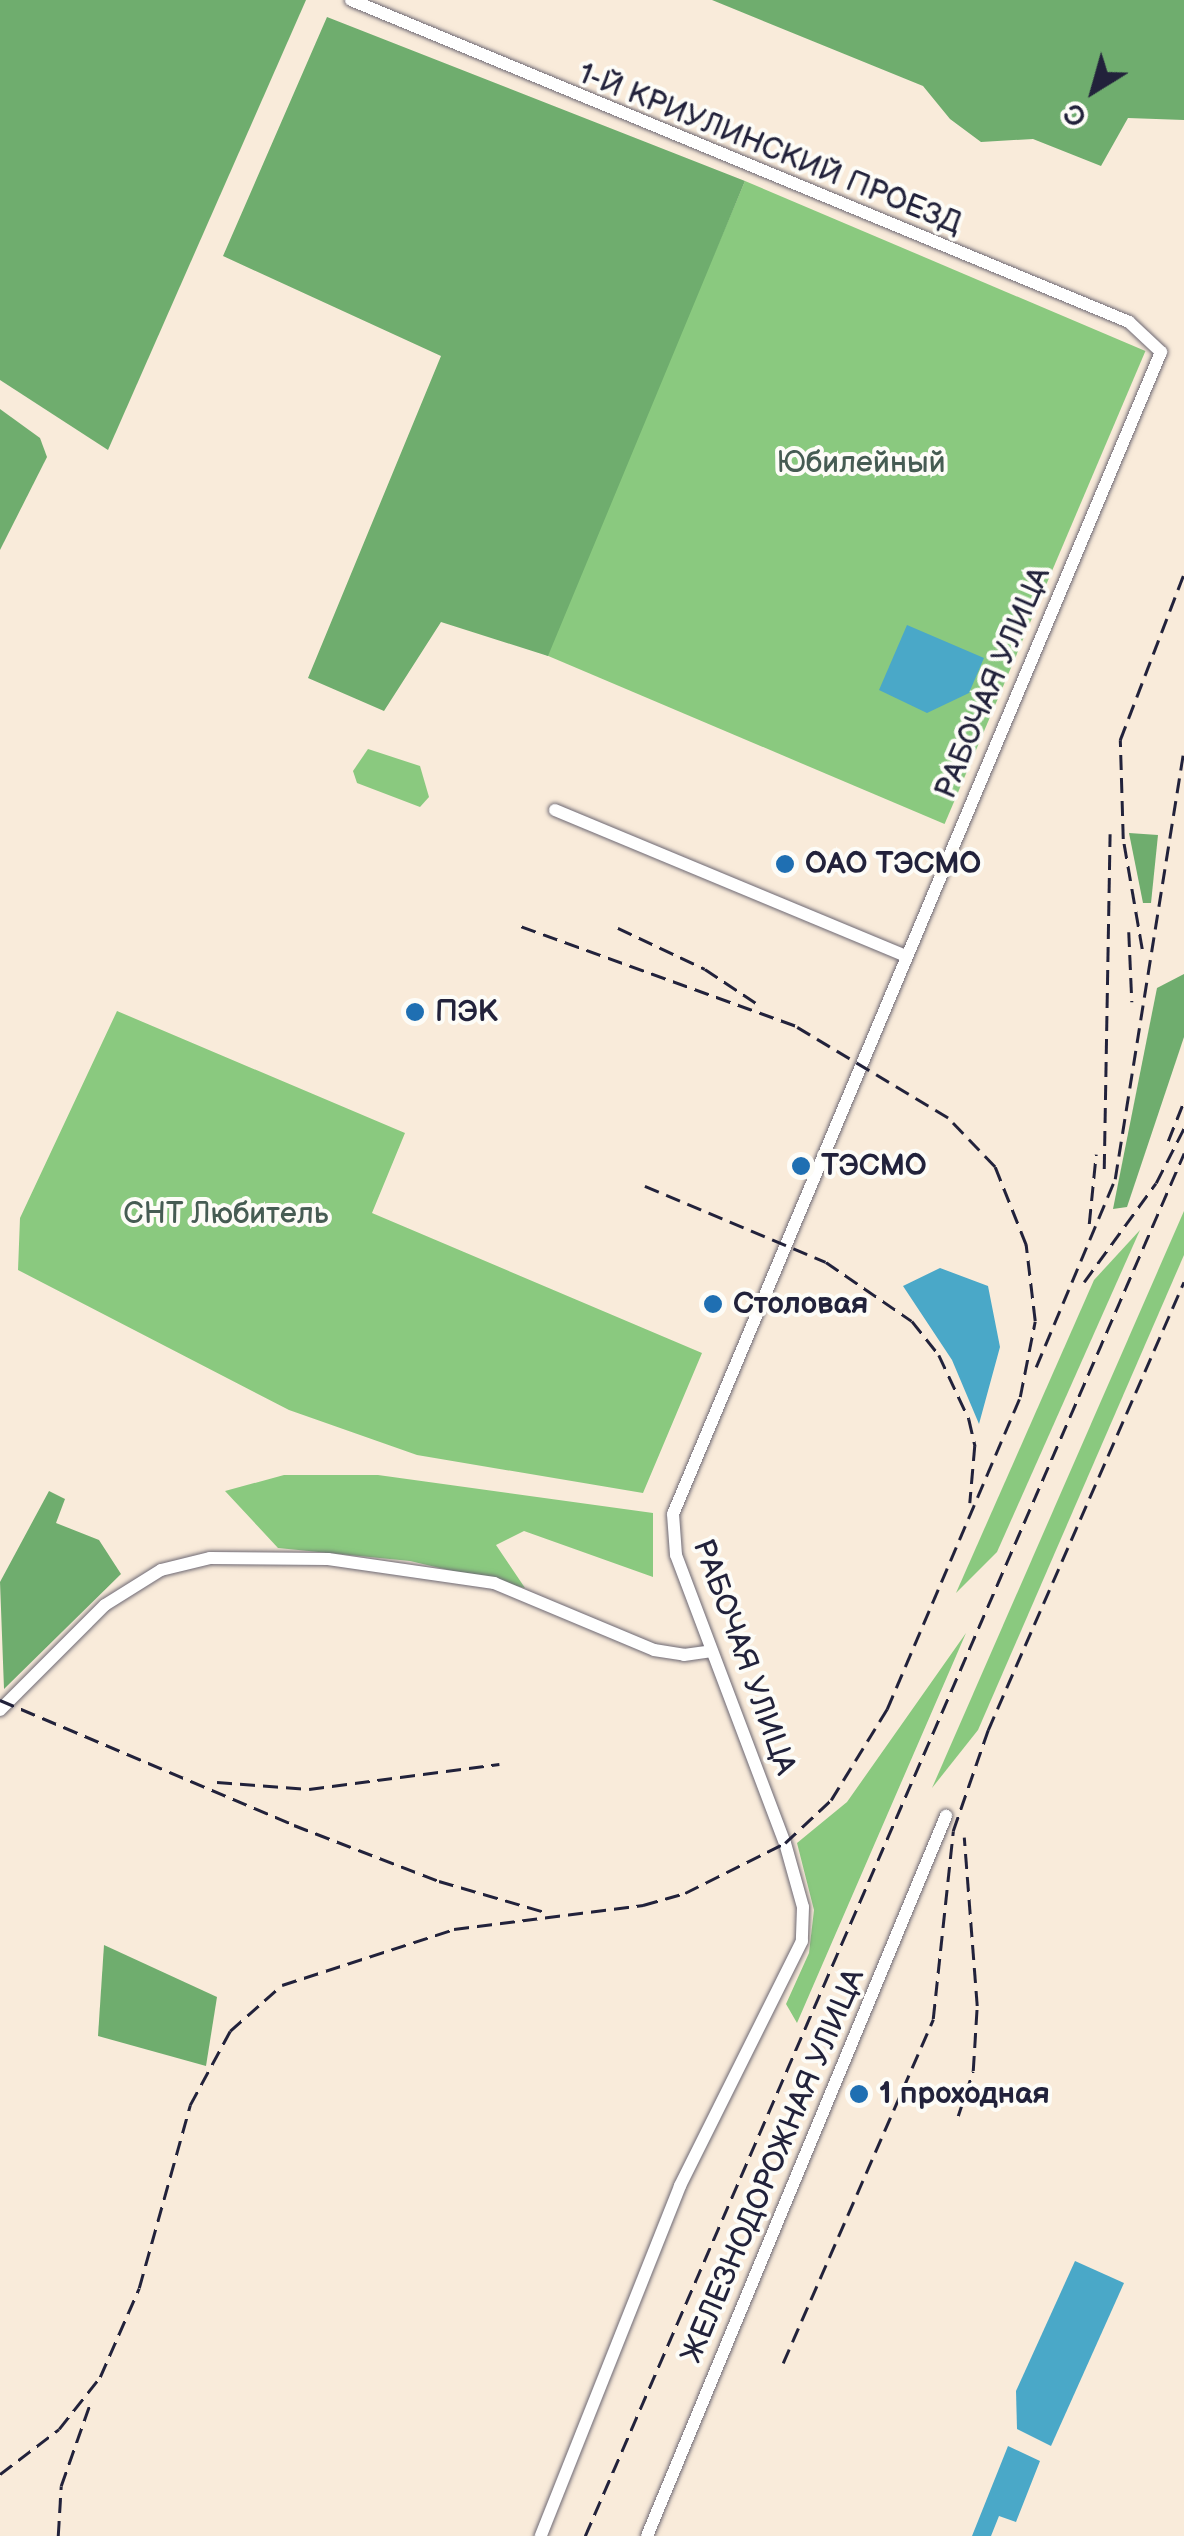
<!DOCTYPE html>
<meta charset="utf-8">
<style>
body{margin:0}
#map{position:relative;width:1184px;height:2536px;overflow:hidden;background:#f9ebda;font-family:"Balsamiq Sans",sans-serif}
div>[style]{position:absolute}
.green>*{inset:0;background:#8ac97f;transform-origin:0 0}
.forest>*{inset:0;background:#6fad6e}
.water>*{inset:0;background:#4aa8c8}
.roads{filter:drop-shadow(0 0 2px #6d6873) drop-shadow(0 0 2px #6d6873)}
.minor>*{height:12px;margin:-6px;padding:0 6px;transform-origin:6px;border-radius:6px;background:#fff}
.rail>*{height:2.5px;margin-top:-1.25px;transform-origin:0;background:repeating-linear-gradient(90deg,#22223b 0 15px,transparent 0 23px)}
.dots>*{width:28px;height:28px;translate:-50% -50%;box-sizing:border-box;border:5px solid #fdfcf7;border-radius:50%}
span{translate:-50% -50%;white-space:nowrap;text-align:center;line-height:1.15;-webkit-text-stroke:8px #fdfcf7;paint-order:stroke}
.street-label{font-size:30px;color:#22223b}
.park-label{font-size:30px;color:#465c53}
.poi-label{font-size:30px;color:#22223b;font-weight:700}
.left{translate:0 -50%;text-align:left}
.north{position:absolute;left:1044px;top:40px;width:100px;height:100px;-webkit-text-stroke:8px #fdfcf7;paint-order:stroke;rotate:217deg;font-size:28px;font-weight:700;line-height:40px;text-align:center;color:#22223b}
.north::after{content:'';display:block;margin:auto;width:35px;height:45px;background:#22223b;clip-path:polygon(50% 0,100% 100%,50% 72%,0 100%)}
</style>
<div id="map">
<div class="green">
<div style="left:745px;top:181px;width:435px;height:514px;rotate:23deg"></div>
<div style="clip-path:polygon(368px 749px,420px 766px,429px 797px,420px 807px,357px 783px,353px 771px)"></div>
<div style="clip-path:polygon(117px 1011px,405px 1133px,372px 1213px,702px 1353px,643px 1493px,417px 1455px,289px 1410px,18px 1270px,20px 1218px)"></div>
<div style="clip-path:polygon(1184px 1211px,1184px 1255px,978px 1730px,932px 1788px)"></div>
<div style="clip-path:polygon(1140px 1230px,997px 1552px,956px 1593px,1094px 1280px)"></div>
<div style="clip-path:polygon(284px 1475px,378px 1475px,653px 1513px,653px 1577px,524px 1531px,496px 1545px,525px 1588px,410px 1561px,278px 1548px,225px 1491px)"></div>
<div style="clip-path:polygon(966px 1633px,797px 2023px,786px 2004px,809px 1953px,814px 1910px,797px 1843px,847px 1802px)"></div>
</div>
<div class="forest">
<div style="clip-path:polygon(0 0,306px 0,108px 450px,0 380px)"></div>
<div style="clip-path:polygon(712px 0,1184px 0,1184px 120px,1128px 118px,1101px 166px,1033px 139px,981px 142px,950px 119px,923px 86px)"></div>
<div style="clip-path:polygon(327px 17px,745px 181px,548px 656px,441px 622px,384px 711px,308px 678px,441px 356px,223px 256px)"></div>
<div style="clip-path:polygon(0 409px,40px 438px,47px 457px,0 550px)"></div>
<div style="clip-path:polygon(1129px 833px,1158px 835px,1151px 903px,1143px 903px)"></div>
<div style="clip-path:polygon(1184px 974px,1184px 1037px,1127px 1207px,1113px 1209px,1157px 988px)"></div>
<div style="clip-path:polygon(49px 1491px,65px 1499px,56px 1523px,99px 1540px,121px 1574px,4px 1689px,0 1582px)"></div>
<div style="clip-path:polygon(104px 1945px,217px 1997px,206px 2066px,98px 2036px)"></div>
</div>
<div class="water">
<div style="clip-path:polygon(907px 625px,984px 658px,969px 693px,927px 713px,879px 690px)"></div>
<div style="clip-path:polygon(940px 1268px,988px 1286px,1000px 1347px,979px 1424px,952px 1360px,903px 1286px)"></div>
<div style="clip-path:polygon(1075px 2261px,1124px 2283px,1051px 2446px,1017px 2429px,1016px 2391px)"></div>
<div style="clip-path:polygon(1008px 2446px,1040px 2461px,1016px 2522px,999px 2516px,991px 2536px,972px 2536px)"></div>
</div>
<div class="roads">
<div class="minor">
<div style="left:351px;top:0;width:842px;rotate:22.48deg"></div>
<div style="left:1129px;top:322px;width:44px;rotate:43.2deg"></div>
<div style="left:1161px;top:352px;width:1260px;rotate:112.78deg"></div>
<div style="left:673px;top:1514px;width:41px;rotate:85.8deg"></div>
<div style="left:676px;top:1555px;width:308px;rotate:69.3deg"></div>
<div style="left:785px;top:1843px;width:66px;rotate:74.3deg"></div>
<div style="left:803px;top:1907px;width:34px;rotate:92deg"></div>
<div style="left:802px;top:1941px;width:274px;rotate:116.5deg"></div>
<div style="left:680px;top:2186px;width:377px;rotate:111.7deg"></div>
<div style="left:555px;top:810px;width:378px;rotate:22.6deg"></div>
<div style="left:0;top:1710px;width:148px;rotate:-45deg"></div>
<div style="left:105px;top:1605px;width:66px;rotate:-32deg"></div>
<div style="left:161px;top:1570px;width:50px;rotate:-13.8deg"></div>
<div style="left:210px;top:1558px;width:118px;rotate:0.5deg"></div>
<div style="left:328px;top:1559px;width:168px;rotate:8.2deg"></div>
<div style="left:494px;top:1583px;width:173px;rotate:22.7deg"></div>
<div style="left:654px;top:1650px;width:30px;rotate:9deg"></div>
<div style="left:684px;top:1655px;width:28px;rotate:-8deg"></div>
<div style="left:647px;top:2536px;width:780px;rotate:-67.45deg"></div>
</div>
</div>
<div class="rail">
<div style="left:618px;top:928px;width:96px;rotate:25.2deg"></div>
<div style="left:705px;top:969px;width:61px;rotate:33.7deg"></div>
<div style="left:1129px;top:932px;width:70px;rotate:87.5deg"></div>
<div style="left:1142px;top:949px;width:112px;rotate:-99.8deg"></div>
<div style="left:1123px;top:839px;width:99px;rotate:-91.7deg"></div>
<div style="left:1120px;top:740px;width:179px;rotate:-69deg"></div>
<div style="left:1168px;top:1141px;width:43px;rotate:-68.2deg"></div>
<div style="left:1104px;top:1169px;width:335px;rotate:-89deg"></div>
<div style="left:645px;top:1186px;width:196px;rotate:22.8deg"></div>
<div style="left:826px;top:1262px;width:104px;rotate:34.5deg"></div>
<div style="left:912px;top:1321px;width:43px;rotate:51.5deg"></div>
<div style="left:939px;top:1355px;width:71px;rotate:64.9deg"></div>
<div style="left:969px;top:1419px;width:28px;rotate:77deg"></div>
<div style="left:975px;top:1446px;width:57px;rotate:95deg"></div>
<div style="left:1089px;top:1224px;width:70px;rotate:-84.3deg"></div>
<div style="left:1084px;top:1282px;width:122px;rotate:-54deg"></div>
<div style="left:1156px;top:1183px;width:62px;rotate:-63deg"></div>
<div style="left:1036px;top:1367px;width:204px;rotate:-67.2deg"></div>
<div style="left:1115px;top:1179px;width:436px;rotate:-80.9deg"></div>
<div style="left:0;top:1700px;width:319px;rotate:23deg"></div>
<div style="left:294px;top:1825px;width:155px;rotate:21.1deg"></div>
<div style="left:439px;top:1881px;width:110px;rotate:16.3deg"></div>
<div style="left:217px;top:1782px;width:92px;rotate:4.4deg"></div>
<div style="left:309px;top:1789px;width:192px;rotate:-7.5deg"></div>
<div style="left:958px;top:2116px;width:47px;rotate:-71.6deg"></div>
<div style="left:973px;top:2071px;width:65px;rotate:-86.5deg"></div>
<div style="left:977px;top:2006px;width:169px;rotate:-94.4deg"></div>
<div style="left:783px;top:2363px;width:375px;rotate:-66.4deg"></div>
<div style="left:933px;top:2019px;width:189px;rotate:-83.9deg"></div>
<div style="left:953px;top:1831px;width:107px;rotate:-70.9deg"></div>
<div style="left:988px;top:1730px;width:489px;rotate:-66.4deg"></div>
<div style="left:0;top:2474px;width:74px;rotate:-37.3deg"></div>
<div style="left:59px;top:2429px;width:66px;rotate:-51.7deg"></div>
<div style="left:100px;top:2377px;width:97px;rotate:-66.3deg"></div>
<div style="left:139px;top:2288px;width:190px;rotate:-74.4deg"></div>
<div style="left:190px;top:2105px;width:84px;rotate:-61.6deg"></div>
<div style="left:230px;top:2031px;width:69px;rotate:-41.5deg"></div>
<div style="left:282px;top:1985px;width:181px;rotate:-18deg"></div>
<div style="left:454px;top:1929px;width:191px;rotate:-7.2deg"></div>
<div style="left:643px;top:1905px;width:44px;rotate:-15.9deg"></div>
<div style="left:685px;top:1893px;width:112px;rotate:-26.6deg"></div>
<div style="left:785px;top:1843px;width:63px;rotate:-43.1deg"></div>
<div style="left:831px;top:1800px;width:107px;rotate:-58.4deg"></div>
<div style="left:887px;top:1709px;width:339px;rotate:-66.9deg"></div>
<div style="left:1020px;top:1397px;width:77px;rotate:-78.8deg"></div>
<div style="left:1035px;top:1321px;width:77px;rotate:-96.8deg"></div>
<div style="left:1026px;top:1245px;width:84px;rotate:-111.7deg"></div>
<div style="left:995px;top:1167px;width:68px;rotate:-133.8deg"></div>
<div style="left:948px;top:1118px;width:179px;rotate:-149deg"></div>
<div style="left:795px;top:1026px;width:294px;rotate:-160.1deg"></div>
<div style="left:58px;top:2536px;width:50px;rotate:-86.6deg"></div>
<div style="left:61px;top:2486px;width:90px;rotate:-70.6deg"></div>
<div style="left:585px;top:2536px;width:1507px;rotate:-66.58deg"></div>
</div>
<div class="dots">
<div style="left:785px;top:864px;background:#1f6fb2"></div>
<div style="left:415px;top:1012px;background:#1f6fb2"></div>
<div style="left:801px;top:1166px;background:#1f6fb2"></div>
<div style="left:713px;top:1304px;background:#1f6fb2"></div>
<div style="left:859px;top:2094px;background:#1f6fb2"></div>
</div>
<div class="street-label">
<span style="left:770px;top:149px;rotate:22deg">1-Й КРИУЛИНСКИЙ ПРОЕЗД</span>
<span style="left:993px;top:683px;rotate:-67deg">РАБОЧАЯ УЛИЦА</span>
<span style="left:744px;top:1657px;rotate:70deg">РАБОЧАЯ УЛИЦА</span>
<span style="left:773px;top:2166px;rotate:-67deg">ЖЕЛЕЗНОДОРОЖНАЯ УЛИЦА</span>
</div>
<div class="park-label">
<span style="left:861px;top:463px">Юбилейный</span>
<span style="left:226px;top:1214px">СНТ Любитель</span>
</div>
<div class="poi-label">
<span class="left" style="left:805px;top:864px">ОАО ТЭСМО</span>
<span class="left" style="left:435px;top:1012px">ПЭК</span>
<span class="left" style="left:821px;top:1166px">ТЭСМО</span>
<span class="left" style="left:733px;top:1304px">Столовая</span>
<span class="left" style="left:879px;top:2094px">1 проходная</span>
</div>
<div class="north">С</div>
</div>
